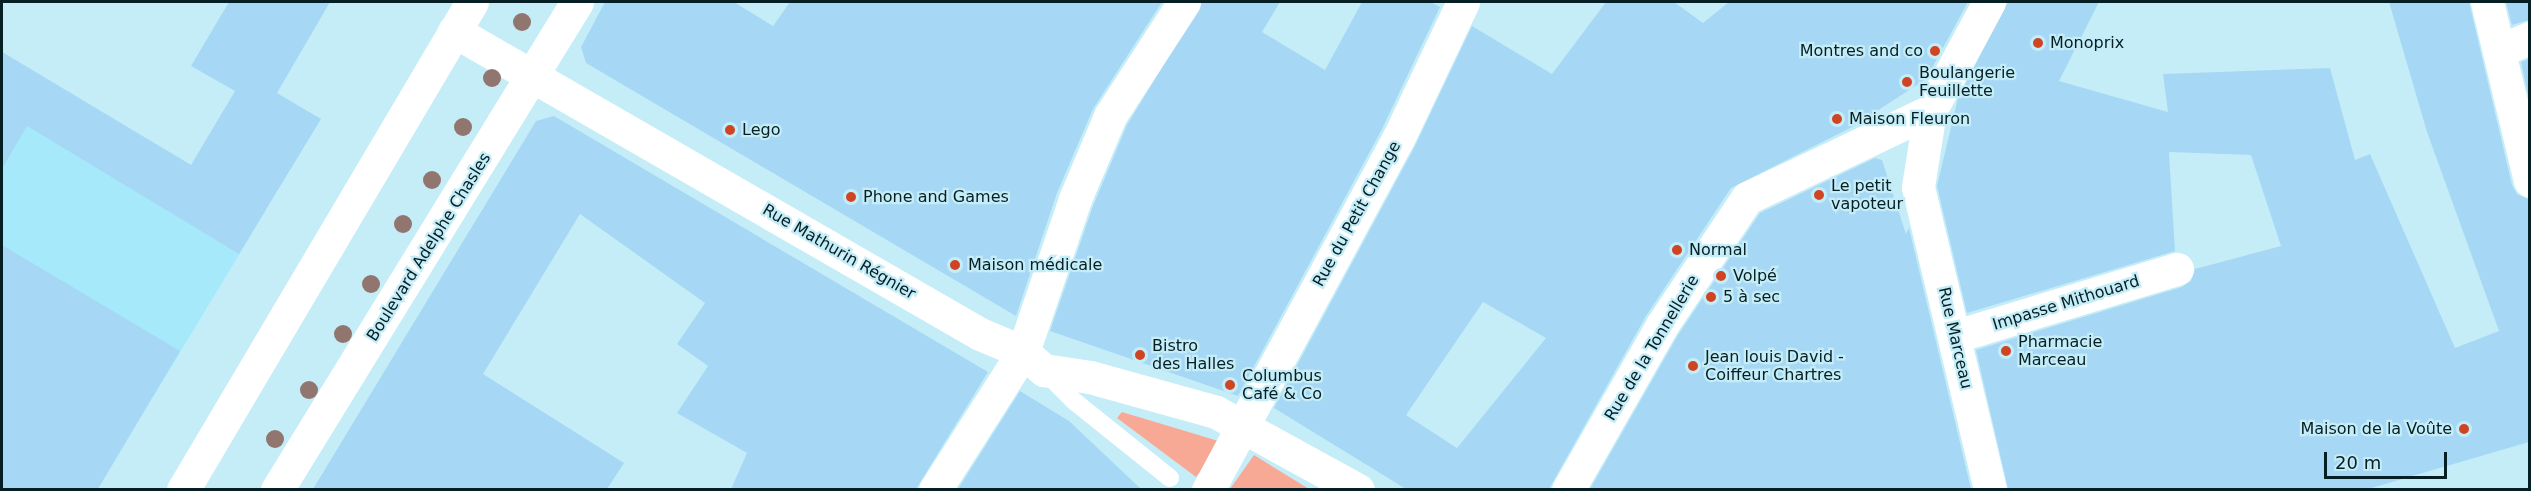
<!DOCTYPE html>
<meta charset="utf-8">
<style>
body{margin:0}
#map{position:relative;width:2531px;height:491px;overflow:hidden;background:#c5edf7;font-family:"DejaVu Sans",sans-serif}
div>[style]{position:absolute}
.built>*{inset:0;background:#a5e9fa}
.green>*{inset:0;background:#f7a995}
.building>*{inset:0;background:#a6d8f5}
.lane>*{height:18px;margin:-9px;padding:0 9px;transform-origin:9px;border-radius:9px;background:#fff}
.street>*{height:33px;margin:-16.5px;padding:0 16.5px;transform-origin:16.5px;border-radius:16.5px;background:#fff}
.secondary>*{height:33px;margin:-16.5px;padding:0 16.5px;transform-origin:16.5px;border-radius:16.5px;background:#fff}
.trees>*{width:18px;height:18px;margin:-9px;border-radius:50%;background:#91756f}
.dots>*{width:16px;height:16px;translate:-50% -50%;box-sizing:border-box;border:3px solid #c5edf7;border-radius:50%}
span{translate:-50% -50%;white-space:nowrap;text-align:center;line-height:1.15;-webkit-text-stroke:4.5px #c5edf7;paint-order:stroke}
.poi-label{font-size:16px;color:#051f25}
.left{translate:0 -50%;text-align:left}
.right{translate:-100% -50%;text-align:right}
.street-label{font-size:16px;color:#051f25}
.frame{position:absolute;inset:0;border:3px solid #051f25;pointer-events:none}
.scale{position:absolute;left:2324px;top:452px;width:123px;height:27px;box-sizing:border-box;border:3px solid #051f25;border-top:0;padding-left:8px;font-size:18px;line-height:21px;white-space:nowrap;color:#051f25;-webkit-text-stroke:4px #c5edf7;paint-order:stroke}
</style>
<div id="map">
<div class="built">
<div style="clip-path:polygon(2px 52px,266px 210px,153px 397px,2px 306px)"></div>
</div>
<div class="green">
<div style="clip-path:polygon(1122px 412px,1225px 443px,1196px 477px,1117px 418px)"></div>
<div style="clip-path:polygon(1254px 455px,1309px 489px,1230px 489px)"></div>
</div>
<div class="building">
<div style="clip-path:polygon(229px 2px,330px 2px,277px 93px,321px 119px,239px 254px,27px 126px,2px 169px,2px 52px,191px 165px,235px 91px,191px 66px)"></div>
<div style="clip-path:polygon(605px 2px,734px 2px,773px 26px,790px 2px,1162px 2px,1093px 109px,1057px 193px,1016px 316px,586px 63px,581px 47px)"></div>
<div style="clip-path:polygon(1202px 2px,1280px 2px,1262px 32px,1325px 70px,1362px 2px,1431px 2px,1440px 7px,1381px 131px,1238px 396px,1050px 331px,1093px 206px,1127px 125px)"></div>
<div style="clip-path:polygon(evenodd,1606px 2px,1674px 2px,1703px 23px,1729px 2px,1968px 2px,1926px 79px,1854px 126px,1731px 188px,1646px 316px,1549px 489px,1406px 489px,1274px 408px,1414px 148px,1472px 26px,1552px 74px,1606px 2px,1483px 302px,1546px 338px,1457px 448px,1406px 415px,1483px 302px)"></div>
<div style="clip-path:polygon(2008px 2px,2099px 2px,2059px 81px,2168px 112px,2163px 74px,2330px 68px,2355px 160px,2370px 154px,2455px 348px,2499px 331px,2427px 132px,2389px 2px,2469px 2px,2512px 185px,2517px 194px,2529px 199px,2529px 442px,2368px 489px,2008px 489px,1976px 350px,2182px 287px,2191px 281px,2195px 269px,2281px 246px,2251px 155px,2169px 152px,2175px 251px,1967px 313px,1937px 186px,1958px 98px)"></div>
<div style="clip-path:polygon(2506px 2px,2529px 2px,2529px 20px,2512px 25px)"></div>
<div style="clip-path:polygon(2529px 59px,2529px 99px,2521px 62px)"></div>
<div style="clip-path:polygon(554px 116px,988px 372px,916px 489px,731px 489px,747px 453px,677px 413px,708px 366px,677px 344px,705px 303px,580px 214px,483px 374px,624px 463px,607px 489px,313px 489px,536px 121px)"></div>
<div style="clip-path:polygon(1875px 158px,1882px 160px,1906px 234px,1909px 228px,1971px 489px,1590px 489px,1678px 335px,1760px 213px)"></div>
<div style="clip-path:polygon(2px 245px,180px 351px,98px 489px,2px 489px)"></div>
<div style="clip-path:polygon(1020px 391px,1069px 421px,1141px 489px,958px 489px)"></div>
</div>
<div class="lane">
<div style="left:1045px;top:372px;width:41px;rotate:45deg"></div>
<div style="left:1074px;top:401px;width:123px;rotate:38.7deg"></div>
</div>
<div class="street">
<div style="left:1989px;top:2px;width:124px;rotate:118.4deg"></div>
<div style="left:1930px;top:111px;width:77px;rotate:99deg"></div>
<div style="left:1918px;top:187px;width:311px;rotate:76.6deg"></div>
<div style="left:2487px;top:2px;width:184px;rotate:76.5deg"></div>
<div style="left:454px;top:31px;width:607px;rotate:29.94deg"></div>
<div style="left:980px;top:334px;width:47px;rotate:22.7deg"></div>
<div style="left:1023px;top:352px;width:28px;rotate:41deg"></div>
<div style="left:1044px;top:370px;width:47px;rotate:8.7deg"></div>
<div style="left:1090px;top:377px;width:131px;rotate:15.5deg"></div>
<div style="left:1216px;top:412px;width:162px;rotate:28.8deg"></div>
<div style="left:2499px;top:51px;width:34px;rotate:-23deg"></div>
<div style="left:1956px;top:336px;width:231px;rotate:-16.9deg"></div>
<div style="left:277px;top:490px;width:573px;rotate:-58.42deg"></div>
<div style="left:935px;top:490px;width:164px;rotate:-57.5deg"></div>
<div style="left:1023px;top:352px;width:162px;rotate:-71.2deg"></div>
<div style="left:1075px;top:199px;width:90px;rotate:-67.1deg"></div>
<div style="left:1110px;top:116px;width:136px;rotate:-57deg"></div>
<div style="left:1208px;top:490px;width:399px;rotate:-61.6deg"></div>
<div style="left:1398px;top:139px;width:152px;rotate:-64.6deg"></div>
<div style="left:1568px;top:490px;width:190px;rotate:-60.3deg"></div>
<div style="left:1662px;top:325px;width:153px;rotate:-56.2deg"></div>
<div style="left:1747px;top:198px;width:203px;rotate:-25.4deg"></div>
</div>
<div class="secondary">
<div style="left:183px;top:490px;width:567px;rotate:-59.37deg"></div>
</div>
<div class="trees">
<div style="left:522px;top:22px"></div>
<div style="left:492px;top:78px"></div>
<div style="left:463px;top:127px"></div>
<div style="left:432px;top:180px"></div>
<div style="left:403px;top:224px"></div>
<div style="left:371px;top:284px"></div>
<div style="left:343px;top:334px"></div>
<div style="left:309px;top:390px"></div>
<div style="left:275px;top:439px"></div>
</div>
<div class="dots">
<div style="left:2038px;top:43px;background:#cf4524"></div>
<div style="left:1935px;top:51px;background:#cf4524"></div>
<div style="left:1907px;top:82px;background:#cf4524"></div>
<div style="left:1837px;top:119px;background:#cf4524"></div>
<div style="left:730px;top:130px;background:#cf4524"></div>
<div style="left:1819px;top:195px;background:#cf4524"></div>
<div style="left:851px;top:197px;background:#cf4524"></div>
<div style="left:1677px;top:250px;background:#cf4524"></div>
<div style="left:955px;top:265px;background:#cf4524"></div>
<div style="left:1721px;top:276px;background:#cf4524"></div>
<div style="left:1711px;top:297px;background:#cf4524"></div>
<div style="left:2006px;top:351px;background:#cf4524"></div>
<div style="left:1140px;top:355px;background:#cf4524"></div>
<div style="left:1693px;top:366px;background:#cf4524"></div>
<div style="left:1230px;top:385px;background:#cf4524"></div>
<div style="left:2464px;top:429px;background:#cf4524"></div>
</div>
<div class="poi-label">
<span class="left" style="left:2050px;top:43px">Monoprix</span>
<span class="right" style="left:1923px;top:51px">Montres and co</span>
<span class="left" style="left:1919px;top:82px">Boulangerie<br>Feuillette</span>
<span class="left" style="left:1849px;top:119px">Maison Fleuron</span>
<span class="left" style="left:742px;top:130px">Lego</span>
<span class="left" style="left:1831px;top:195px">Le petit<br>vapoteur</span>
<span class="left" style="left:863px;top:197px">Phone and Games</span>
<span class="left" style="left:1689px;top:250px">Normal</span>
<span class="left" style="left:968px;top:265px">Maison médicale</span>
<span class="left" style="left:1733px;top:276px">Volpé</span>
<span class="left" style="left:1723px;top:297px">5 à sec</span>
<span class="left" style="left:2018px;top:351px">Pharmacie<br>Marceau</span>
<span class="left" style="left:1152px;top:355px">Bistro<br>des Halles</span>
<span class="left" style="left:1705px;top:366px">Jean louis David -<br>Coiffeur Chartres</span>
<span class="left" style="left:1242px;top:385px">Columbus<br>Café &amp; Co</span>
<span class="right" style="left:2452px;top:429px">Maison de la Voûte</span>
</div>
<div class="street-label">
<span style="left:1357px;top:214px;rotate:-61deg">Rue du Petit Change</span>
<span style="left:429px;top:247px;rotate:-58deg">Boulevard Adelphe Chasles</span>
<span style="left:839px;top:252px;rotate:30deg">Rue Mathurin Régnier</span>
<span style="left:2066px;top:303px;rotate:-17deg">Impasse Mithouard</span>
<span style="left:1955px;top:338px;rotate:77deg">Rue Marceau</span>
<span style="left:1652px;top:348px;rotate:-59deg">Rue de la Tonnellerie</span>
</div>
<div class="frame"></div>
<div class="scale">20 m</div>
</div>
